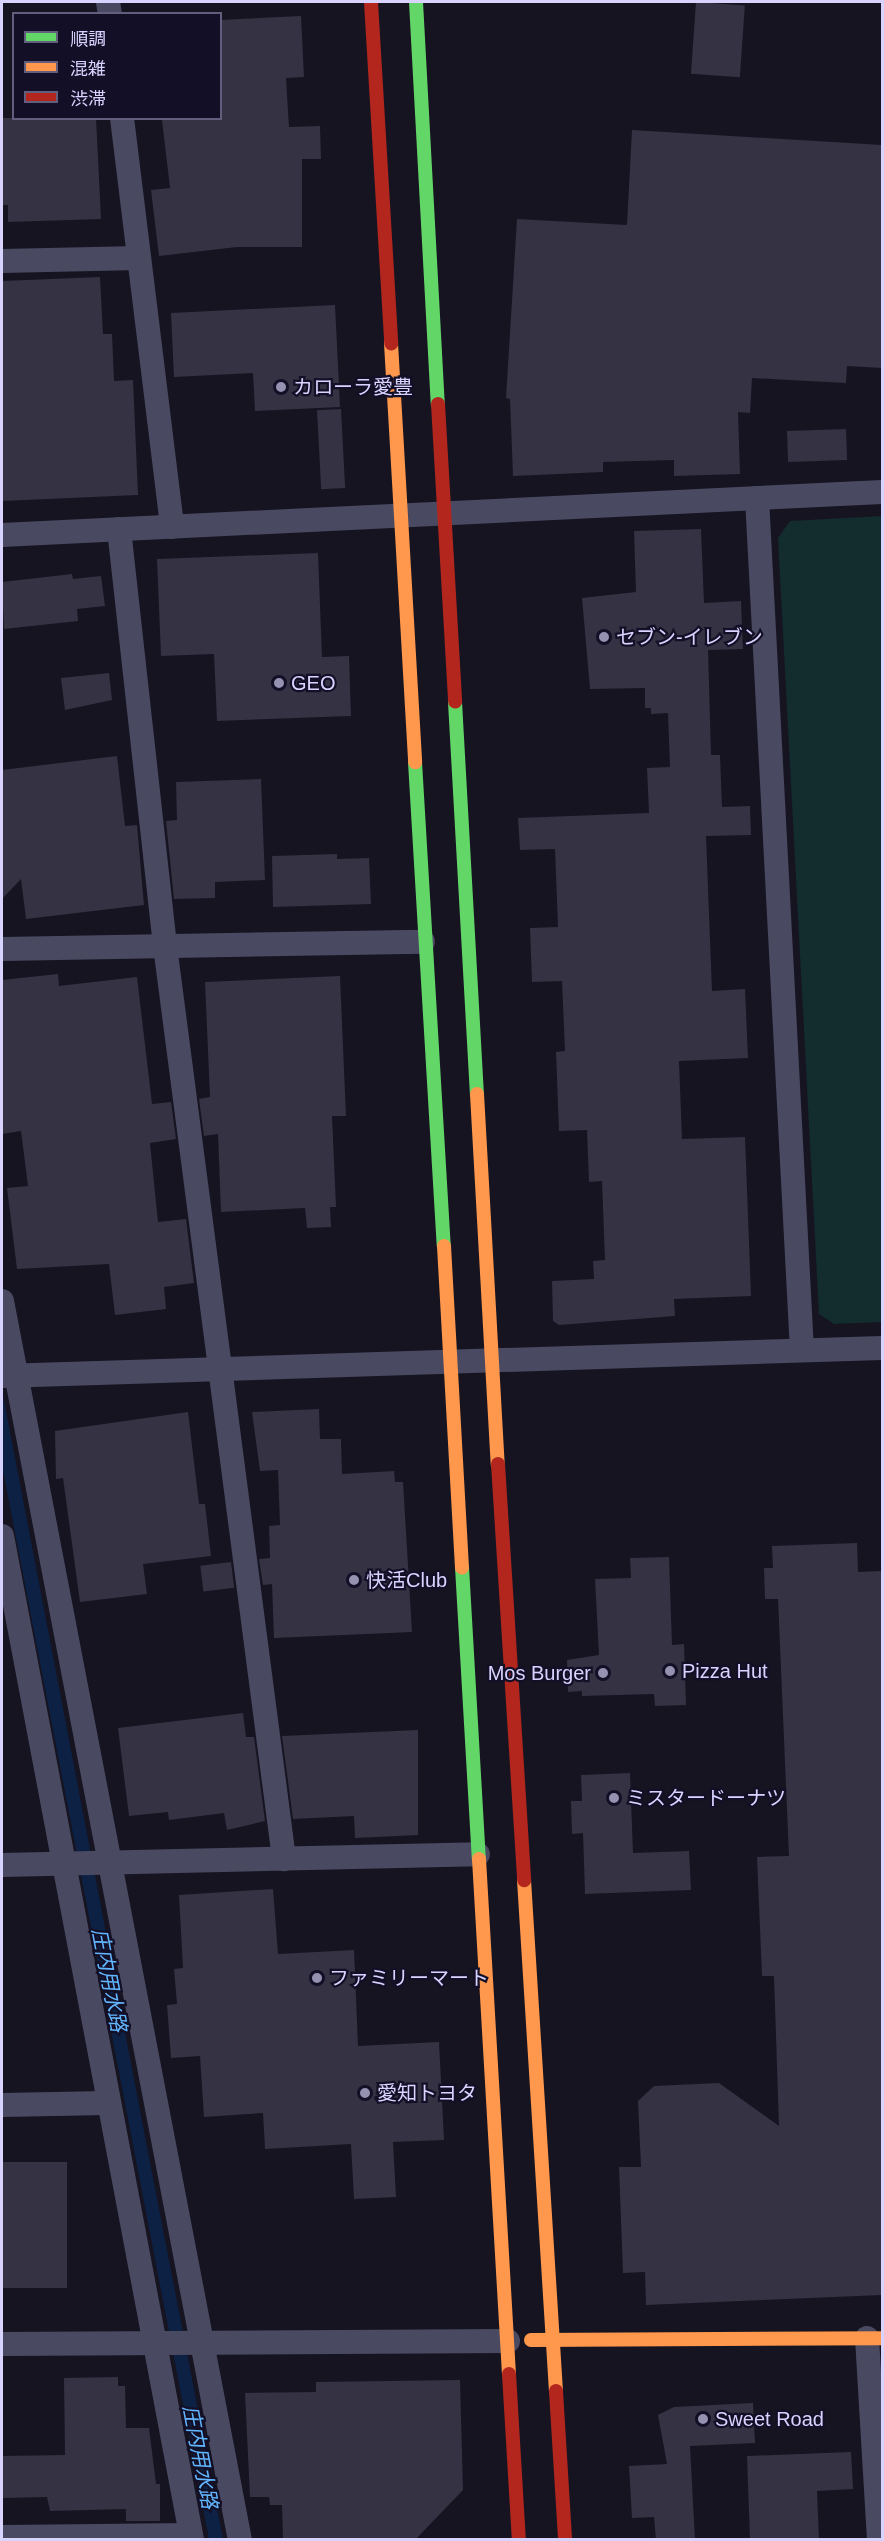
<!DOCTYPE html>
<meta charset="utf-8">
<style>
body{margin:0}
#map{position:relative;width:884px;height:2541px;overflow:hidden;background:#161421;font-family:Arial,"Noto Sans JP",sans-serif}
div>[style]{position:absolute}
.green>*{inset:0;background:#132c2d}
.water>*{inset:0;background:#0d2144}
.building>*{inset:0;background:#343243;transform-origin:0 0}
.street>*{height:24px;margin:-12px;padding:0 12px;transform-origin:12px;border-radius:12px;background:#4a4962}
.fast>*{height:14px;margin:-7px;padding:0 7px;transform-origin:7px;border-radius:7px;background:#63d668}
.slow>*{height:14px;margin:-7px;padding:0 7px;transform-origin:7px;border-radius:7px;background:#ff974d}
.jam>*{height:14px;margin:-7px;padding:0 7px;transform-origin:7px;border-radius:7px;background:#b3261e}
.dots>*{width:16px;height:16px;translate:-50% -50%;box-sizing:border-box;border:3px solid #130f26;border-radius:50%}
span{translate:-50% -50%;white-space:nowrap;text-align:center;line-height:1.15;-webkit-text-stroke:4.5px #130f26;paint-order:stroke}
.poi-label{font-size:20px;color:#d9d4ff}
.left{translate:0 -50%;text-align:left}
.right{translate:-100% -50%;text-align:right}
.water-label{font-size:21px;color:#62b6ff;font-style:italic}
.frame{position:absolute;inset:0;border:3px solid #d9d4ff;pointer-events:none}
.legend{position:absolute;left:12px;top:12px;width:210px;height:108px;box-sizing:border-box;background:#130f26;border:2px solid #625e7d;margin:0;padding:8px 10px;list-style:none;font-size:18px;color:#d9d4ff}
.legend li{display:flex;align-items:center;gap:12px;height:30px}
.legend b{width:30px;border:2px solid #625e7d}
</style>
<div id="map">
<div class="green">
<div style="clip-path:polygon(882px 516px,882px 1322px,834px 1324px,819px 1314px,778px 538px,790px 521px)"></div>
</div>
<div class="water">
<div style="clip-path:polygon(2px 1390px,147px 2147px,223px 2539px,209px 2539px,2px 1465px)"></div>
</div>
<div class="building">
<div style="left:696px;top:2px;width:49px;height:72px;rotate:4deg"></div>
<div style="clip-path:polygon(301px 16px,304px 77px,286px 78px,289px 127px,320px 126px,321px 159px,302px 159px,302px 247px,237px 247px,159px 256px,151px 190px,170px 188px,162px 120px,220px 118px,220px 20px)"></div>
<div style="clip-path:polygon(2px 118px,96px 118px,101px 219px,8px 222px,8px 205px,2px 205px)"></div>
<div style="clip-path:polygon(632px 130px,882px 145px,882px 368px,847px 366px,846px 383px,752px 378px,750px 413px,738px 412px,740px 474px,674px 476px,674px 460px,603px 462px,603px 472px,513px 476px,510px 399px,506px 398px,517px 219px,627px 225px)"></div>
<div style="clip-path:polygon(100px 277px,103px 334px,112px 334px,114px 381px,133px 380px,138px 495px,2px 501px,2px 281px)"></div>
<div style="clip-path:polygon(335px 305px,340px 407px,255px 411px,253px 373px,174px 377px,171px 313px)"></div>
<div style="left:341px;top:409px;width:79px;height:24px;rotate:87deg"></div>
<div style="left:846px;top:429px;width:31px;height:59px;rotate:88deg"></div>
<div style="clip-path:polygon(701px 529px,704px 603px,741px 601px,743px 649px,708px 650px,711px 755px,720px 755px,722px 807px,750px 806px,751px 835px,706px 836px,712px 991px,745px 989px,748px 1058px,679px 1061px,682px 1139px,745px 1137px,751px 1296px,674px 1299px,675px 1316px,559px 1325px,553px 1321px,552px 1281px,594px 1279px,593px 1261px,605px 1260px,602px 1181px,589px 1182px,587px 1130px,559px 1131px,556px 1052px,565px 1051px,562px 981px,532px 982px,530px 928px,558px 927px,555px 849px,520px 850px,518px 818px,649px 813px,647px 768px,670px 767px,668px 713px,651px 714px,651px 708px,645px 708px,645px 688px,590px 689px,582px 598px,636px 592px,634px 531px)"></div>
<div style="clip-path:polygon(318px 553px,322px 657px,349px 656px,351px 716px,217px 721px,214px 654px,161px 656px,157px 559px)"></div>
<div style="clip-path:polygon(72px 574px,73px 579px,101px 576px,105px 606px,77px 609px,78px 621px,4px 629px,2px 582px)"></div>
<div style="clip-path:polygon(109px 673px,112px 700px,65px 710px,61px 678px)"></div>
<div style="clip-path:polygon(117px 756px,125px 826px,137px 825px,144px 905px,26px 919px,21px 879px,2px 899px,2px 770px)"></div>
<div style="clip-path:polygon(261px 779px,265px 880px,215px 882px,215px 898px,174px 899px,166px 821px,177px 820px,176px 782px)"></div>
<div style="clip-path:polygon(337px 854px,337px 859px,369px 858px,371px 904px,273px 907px,272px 856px)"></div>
<div style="clip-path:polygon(58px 974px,59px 986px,137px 977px,152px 1104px,171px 1102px,176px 1139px,150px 1143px,158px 1222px,186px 1219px,194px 1283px,164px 1287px,166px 1309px,115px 1315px,109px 1264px,17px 1269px,7px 1188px,28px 1186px,21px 1131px,2px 1134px,2px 980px)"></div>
<div style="clip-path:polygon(340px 976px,346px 1116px,332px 1116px,336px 1207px,330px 1207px,331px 1227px,307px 1228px,305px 1208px,221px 1212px,218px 1134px,204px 1136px,199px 1099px,210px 1097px,205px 982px)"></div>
<div style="clip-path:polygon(319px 1409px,320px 1439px,341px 1439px,342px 1474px,394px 1471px,395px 1482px,403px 1482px,412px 1632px,274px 1638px,272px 1584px,263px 1585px,259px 1559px,270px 1558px,269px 1526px,280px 1525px,278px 1470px,260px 1471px,252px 1412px)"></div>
<div style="clip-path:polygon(188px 1412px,199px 1504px,205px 1504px,211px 1556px,143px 1564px,147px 1594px,80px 1602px,63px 1478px,56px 1479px,55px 1431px)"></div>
<div style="clip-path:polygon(857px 1543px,858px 1572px,882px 1571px,882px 2295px,646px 2305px,645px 2272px,623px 2273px,619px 2167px,641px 2167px,638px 2101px,654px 2086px,719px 2083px,779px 2126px,774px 1976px,762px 1976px,757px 1857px,789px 1856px,778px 1599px,765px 1599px,764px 1568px,773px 1568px,772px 1546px)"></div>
<div style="clip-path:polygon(669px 1557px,672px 1645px,684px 1644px,686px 1705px,655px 1706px,654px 1694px,582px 1696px,582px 1691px,568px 1692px,567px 1660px,599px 1655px,595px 1579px,631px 1578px,630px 1558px)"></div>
<div style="left:231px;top:1562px;width:26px;height:31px;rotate:83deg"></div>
<div style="clip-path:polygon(243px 1713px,246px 1737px,254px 1737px,265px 1821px,227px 1830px,224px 1813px,169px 1820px,168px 1812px,129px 1816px,118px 1728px)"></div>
<div style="clip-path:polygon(418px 1730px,418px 1835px,355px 1838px,354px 1816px,293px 1819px,282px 1736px)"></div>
<div style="clip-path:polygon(630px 1773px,633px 1853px,689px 1851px,691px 1890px,585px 1894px,583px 1833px,572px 1834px,571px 1801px,582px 1801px,581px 1775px)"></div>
<div style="clip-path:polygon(273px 1889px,278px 1954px,354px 1950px,358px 2046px,439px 2042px,444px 2140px,393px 2142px,396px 2197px,354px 2199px,351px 2144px,265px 2149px,263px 2113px,204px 2117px,200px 2056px,171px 2058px,167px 2005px,177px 2004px,174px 1969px,183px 1968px,179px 1895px)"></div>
<div style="left:67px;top:2162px;width:126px;height:65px;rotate:90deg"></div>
<div style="clip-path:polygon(118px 2377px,118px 2386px,125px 2386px,126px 2428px,149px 2428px,156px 2484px,160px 2484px,160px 2521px,126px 2521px,126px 2509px,50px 2511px,47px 2497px,2px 2498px,2px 2456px,65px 2455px,64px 2378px)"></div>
<div style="clip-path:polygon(460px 2380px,463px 2490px,415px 2540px,283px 2540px,282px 2505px,270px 2505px,269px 2497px,250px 2497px,245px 2393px,316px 2392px,316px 2382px)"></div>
<div style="clip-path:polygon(753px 2403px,755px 2443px,690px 2446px,695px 2540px,656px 2540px,654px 2517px,632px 2518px,629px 2466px,667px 2464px,658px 2415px,674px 2407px)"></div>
<div style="clip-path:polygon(851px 2452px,853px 2489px,817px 2491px,819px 2540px,750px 2540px,747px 2456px)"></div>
</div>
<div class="street">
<div style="left:108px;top:2px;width:12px;rotate:81deg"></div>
<div style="left:122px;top:118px;width:412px;rotate:83deg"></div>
<div style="left:2px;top:261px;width:137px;rotate:-1.3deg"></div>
<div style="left:757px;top:498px;width:853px;rotate:86.98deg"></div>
<div style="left:119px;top:529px;width:420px;rotate:83.7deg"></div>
<div style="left:165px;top:946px;width:921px;rotate:82.57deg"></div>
<div style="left:2px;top:535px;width:881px;rotate:-2.8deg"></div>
<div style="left:2px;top:949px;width:421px;rotate:-1deg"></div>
<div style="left:2px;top:1301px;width:1262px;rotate:79.13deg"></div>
<div style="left:2px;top:1376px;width:880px;rotate:-1.82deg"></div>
<div style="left:2px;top:1536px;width:1022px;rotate:79.28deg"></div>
<div style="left:2px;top:1865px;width:476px;rotate:-1.3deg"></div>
<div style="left:2px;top:2105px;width:105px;rotate:-1.1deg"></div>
<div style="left:867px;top:2338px;width:202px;rotate:86.6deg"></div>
<div style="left:2px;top:2344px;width:506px;rotate:-0.34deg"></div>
<div style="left:2px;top:2537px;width:189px;rotate:-0.6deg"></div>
</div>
<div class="fast">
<div style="left:416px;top:2px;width:403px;rotate:86.9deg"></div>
<div style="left:455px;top:702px;width:393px;rotate:86.8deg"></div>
<div style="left:415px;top:762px;width:485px;rotate:86.6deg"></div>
<div style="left:462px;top:1567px;width:292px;rotate:86.7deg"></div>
</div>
<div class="slow">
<div style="left:391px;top:343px;width:420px;rotate:86.7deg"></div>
<div style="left:477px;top:1094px;width:371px;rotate:86.8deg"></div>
<div style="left:444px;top:1246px;width:322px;rotate:86.8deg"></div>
<div style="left:479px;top:1859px;width:516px;rotate:86.67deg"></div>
<div style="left:524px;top:1880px;width:512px;rotate:86.42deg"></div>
<div style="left:531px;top:2340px;width:351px;rotate:-0.3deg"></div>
</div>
<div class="jam">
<div style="left:371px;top:2px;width:342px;rotate:86.6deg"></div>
<div style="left:438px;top:404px;width:298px;rotate:86.7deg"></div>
<div style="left:498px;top:1464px;width:417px;rotate:86.4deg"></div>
<div style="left:509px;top:2374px;width:166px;rotate:86.6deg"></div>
<div style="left:556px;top:2391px;width:149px;rotate:86.5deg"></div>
</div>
<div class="dots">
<div style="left:281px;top:387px;background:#9591b1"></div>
<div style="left:604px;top:637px;background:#9591b1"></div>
<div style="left:279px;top:683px;background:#9591b1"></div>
<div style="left:354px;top:1580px;background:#9591b1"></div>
<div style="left:670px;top:1671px;background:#9591b1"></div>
<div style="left:603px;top:1673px;background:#9591b1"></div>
<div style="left:614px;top:1798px;background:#9591b1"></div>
<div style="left:317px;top:1978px;background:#9591b1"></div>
<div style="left:365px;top:2093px;background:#9591b1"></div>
<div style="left:703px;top:2419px;background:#9591b1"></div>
</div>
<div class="poi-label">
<span class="left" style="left:293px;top:387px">カローラ愛豊</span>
<span class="left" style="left:616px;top:637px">セブン-イレブン</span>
<span class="left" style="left:291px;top:683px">GEO</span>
<span class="left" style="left:366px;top:1580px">快活Club</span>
<span class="left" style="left:682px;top:1671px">Pizza Hut</span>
<span class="right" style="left:591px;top:1673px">Mos Burger</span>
<span class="left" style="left:626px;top:1798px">ミスタードーナツ</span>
<span class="left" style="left:329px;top:1978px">ファミリーマート</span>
<span class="left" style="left:377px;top:2093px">愛知トヨタ</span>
<span class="left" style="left:715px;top:2419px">Sweet Road</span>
</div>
<div class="water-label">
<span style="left:109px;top:1980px;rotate:79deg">庄内用水路</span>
<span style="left:200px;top:2457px;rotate:79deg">庄内用水路</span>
</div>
<div class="frame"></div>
<ul class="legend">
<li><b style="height:8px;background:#63d668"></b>順調</li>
<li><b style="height:8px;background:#ff974d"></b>混雑</li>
<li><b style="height:8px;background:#b3261e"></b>渋滞</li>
</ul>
</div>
